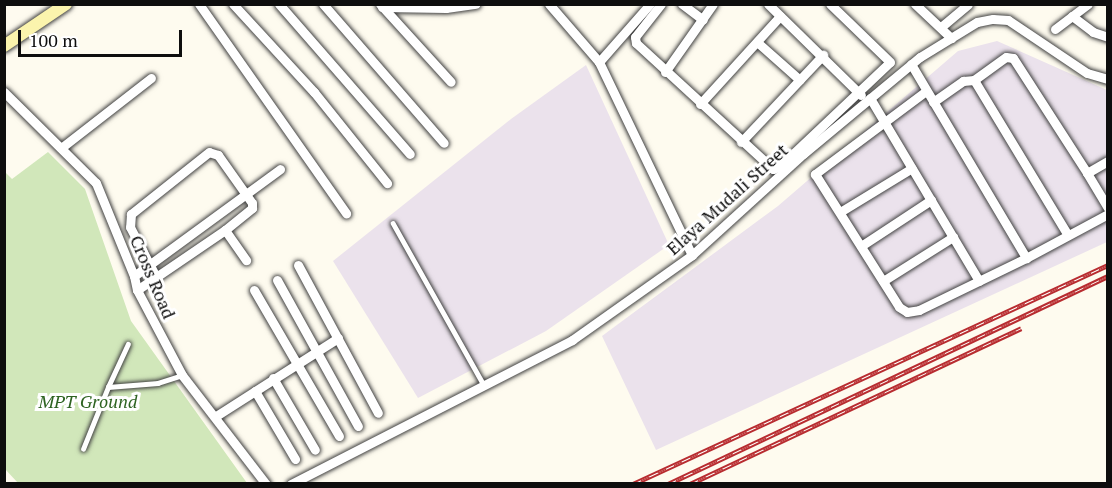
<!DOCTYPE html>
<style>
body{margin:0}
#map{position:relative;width:1112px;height:488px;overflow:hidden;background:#fefbef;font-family:"PT Serif",serif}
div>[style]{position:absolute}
.industrial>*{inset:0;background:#ebe2ec}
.green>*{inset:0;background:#d1e7ba}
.roads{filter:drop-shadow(0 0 2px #414141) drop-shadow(0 0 2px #414141)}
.lane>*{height:4.5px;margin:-2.25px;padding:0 2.25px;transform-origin:2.25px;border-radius:2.25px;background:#fff}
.street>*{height:9px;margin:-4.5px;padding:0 4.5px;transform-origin:4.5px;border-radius:4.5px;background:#fff}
.secondary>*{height:12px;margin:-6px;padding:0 6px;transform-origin:6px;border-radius:6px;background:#fbf4ad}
.rail>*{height:5px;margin-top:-2.5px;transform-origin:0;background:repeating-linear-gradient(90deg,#fff 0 9px,#b82c30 0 18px);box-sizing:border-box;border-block:2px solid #b82c30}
span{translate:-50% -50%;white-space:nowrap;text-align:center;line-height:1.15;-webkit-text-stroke:6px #fff;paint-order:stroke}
.street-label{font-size:18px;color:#0e0e0e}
.park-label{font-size:18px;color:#2d6321;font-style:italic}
.frame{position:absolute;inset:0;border:6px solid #0e0e0e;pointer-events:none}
.scale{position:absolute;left:18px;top:30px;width:164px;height:27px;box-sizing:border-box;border:3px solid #0e0e0e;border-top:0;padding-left:8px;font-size:18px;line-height:21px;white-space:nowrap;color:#0e0e0e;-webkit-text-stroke:4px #fff;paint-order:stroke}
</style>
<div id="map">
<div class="industrial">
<div style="clip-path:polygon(997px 41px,1107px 90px,1107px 242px,656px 450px,602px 336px,778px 206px,958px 51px)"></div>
<div style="clip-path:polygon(586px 65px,669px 245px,546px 331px,418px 398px,333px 261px,511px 119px)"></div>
</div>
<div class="green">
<div style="clip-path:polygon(48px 152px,85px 189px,131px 321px,247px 483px,18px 483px,5px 469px,4px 171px,12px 179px)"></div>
</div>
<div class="roads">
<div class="lane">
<div style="left:393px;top:223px;width:186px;rotate:60.7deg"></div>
<div style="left:108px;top:387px;width:47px;rotate:-65.1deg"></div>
<div style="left:83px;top:449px;width:67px;rotate:-68deg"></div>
<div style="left:108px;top:387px;width:50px;rotate:-4.6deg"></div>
<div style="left:158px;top:383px;width:25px;rotate:-18deg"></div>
</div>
<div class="street">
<div style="left:199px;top:4px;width:256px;rotate:54.9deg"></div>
<div style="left:233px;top:4px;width:120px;rotate:47.4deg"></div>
<div style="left:314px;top:92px;width:117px;rotate:51.3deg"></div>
<div style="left:279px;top:4px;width:199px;rotate:48.9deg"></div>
<div style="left:323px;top:4px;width:184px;rotate:49deg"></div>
<div style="left:380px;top:4px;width:105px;rotate:47.7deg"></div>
<div style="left:549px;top:4px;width:77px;rotate:49.2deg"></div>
<div style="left:599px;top:62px;width:214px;rotate:64.3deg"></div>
<div style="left:661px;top:4px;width:42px;rotate:128.2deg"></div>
<div style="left:635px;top:37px;width:6px;rotate:81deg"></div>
<div style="left:636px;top:43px;width:186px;rotate:42.6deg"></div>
<div style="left:773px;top:169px;width:8px;rotate:-23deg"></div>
<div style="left:780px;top:166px;width:151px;rotate:-43.4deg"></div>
<div style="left:890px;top:62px;width:83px;rotate:-136deg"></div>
<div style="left:682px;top:4px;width:26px;rotate:37deg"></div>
<div style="left:768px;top:4px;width:130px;rotate:44.4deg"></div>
<div style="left:915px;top:4px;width:50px;rotate:43.4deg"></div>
<div style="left:382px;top:7px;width:64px;rotate:0.9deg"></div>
<div style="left:446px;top:8px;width:30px;rotate:-8deg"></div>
<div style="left:1072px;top:16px;width:26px;rotate:37deg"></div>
<div style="left:1093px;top:32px;width:16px;rotate:18deg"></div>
<div style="left:941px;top:27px;width:35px;rotate:-40deg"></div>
<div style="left:1055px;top:29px;width:41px;rotate:-37.1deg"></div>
<div style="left:757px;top:42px;width:57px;rotate:41.5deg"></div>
<div style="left:599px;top:62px;width:77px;rotate:-48.7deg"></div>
<div style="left:911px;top:64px;width:226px;rotate:59.3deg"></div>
<div style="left:665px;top:72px;width:83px;rotate:-54.8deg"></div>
<div style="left:974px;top:80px;width:181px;rotate:58.8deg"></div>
<div style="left:926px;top:91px;width:139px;rotate:143.2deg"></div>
<div style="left:815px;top:174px;width:157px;rotate:57.7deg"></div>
<div style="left:899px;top:307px;width:9px;rotate:32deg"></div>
<div style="left:907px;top:312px;width:12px;rotate:-9deg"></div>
<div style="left:919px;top:310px;width:119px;rotate:-25.9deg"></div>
<div style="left:1026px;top:258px;width:93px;rotate:-28.2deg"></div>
<div style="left:4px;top:92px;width:129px;rotate:44.7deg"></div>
<div style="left:96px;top:183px;width:100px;rotate:67.8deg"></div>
<div style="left:134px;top:276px;width:14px;rotate:78deg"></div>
<div style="left:137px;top:290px;width:96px;rotate:62.1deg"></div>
<div style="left:182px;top:375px;width:138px;rotate:52.4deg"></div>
<div style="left:870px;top:98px;width:213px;rotate:59.2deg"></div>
<div style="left:933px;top:102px;width:37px;rotate:-35deg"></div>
<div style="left:963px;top:81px;width:11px;rotate:-5deg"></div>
<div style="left:974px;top:80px;width:39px;rotate:-36deg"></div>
<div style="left:1006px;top:57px;width:7px;rotate:8deg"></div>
<div style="left:1013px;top:58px;width:137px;rotate:57.2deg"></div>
<div style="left:1087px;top:173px;width:24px;rotate:-30deg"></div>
<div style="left:700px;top:104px;width:119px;rotate:-47.7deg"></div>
<div style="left:741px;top:142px;width:120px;rotate:-46.7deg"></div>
<div style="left:61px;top:148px;width:114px;rotate:-37.9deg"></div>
<div style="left:1087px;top:173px;width:41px;rotate:59deg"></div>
<div style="left:840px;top:212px;width:84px;rotate:-31.4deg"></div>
<div style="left:225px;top:230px;width:37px;rotate:55deg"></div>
<div style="left:861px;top:246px;width:84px;rotate:-33.3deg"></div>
<div style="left:298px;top:265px;width:168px;rotate:61.6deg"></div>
<div style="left:134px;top:276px;width:181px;rotate:-36.2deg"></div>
<div style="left:277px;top:280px;width:167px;rotate:61deg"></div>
<div style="left:883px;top:281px;width:83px;rotate:-32.2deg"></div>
<div style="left:137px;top:290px;width:107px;rotate:-34.3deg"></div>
<div style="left:225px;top:230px;width:35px;rotate:-39deg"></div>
<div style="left:252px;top:208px;width:5px;rotate:-90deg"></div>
<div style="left:252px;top:203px;width:59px;rotate:-125.3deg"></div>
<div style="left:218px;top:155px;width:9px;rotate:-162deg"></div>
<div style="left:209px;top:152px;width:100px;rotate:141.5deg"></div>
<div style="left:131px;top:214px;width:13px;rotate:94deg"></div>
<div style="left:130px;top:227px;width:56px;rotate:62.5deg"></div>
<div style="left:254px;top:290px;width:169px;rotate:59.8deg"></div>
<div style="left:273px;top:378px;width:83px;rotate:59.7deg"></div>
<div style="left:255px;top:391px;width:79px;rotate:59.5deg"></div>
<div style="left:216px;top:416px;width:145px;rotate:-32.6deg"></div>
<div style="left:291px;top:484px;width:316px;rotate:-27.1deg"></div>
<div style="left:572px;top:340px;width:147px;rotate:-35.3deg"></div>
<div style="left:692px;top:255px;width:150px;rotate:-42.3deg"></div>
<div style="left:803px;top:154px;width:152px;rotate:-39.7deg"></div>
<div style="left:920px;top:57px;width:67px;rotate:-31.6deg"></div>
<div style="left:977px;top:22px;width:16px;rotate:-11deg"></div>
<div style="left:993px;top:19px;width:15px;rotate:4deg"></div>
<div style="left:1008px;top:20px;width:95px;rotate:33.9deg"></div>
<div style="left:1087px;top:73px;width:22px;rotate:16deg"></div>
</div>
<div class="secondary">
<div style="left:4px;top:46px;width:75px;rotate:-34.1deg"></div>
</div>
</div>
<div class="rail">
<div style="left:633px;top:484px;width:523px;rotate:-24.75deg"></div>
<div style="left:668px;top:484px;width:487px;rotate:-25.3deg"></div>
<div style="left:690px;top:484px;width:366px;rotate:-25.2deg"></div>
</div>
<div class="street-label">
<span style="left:727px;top:199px;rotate:-42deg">Elaya Mudali Street</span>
<span style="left:153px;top:277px;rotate:67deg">Cross Road</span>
</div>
<div class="park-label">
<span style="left:88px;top:401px">MPT Ground</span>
</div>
<div class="frame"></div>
<div class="scale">100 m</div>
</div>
